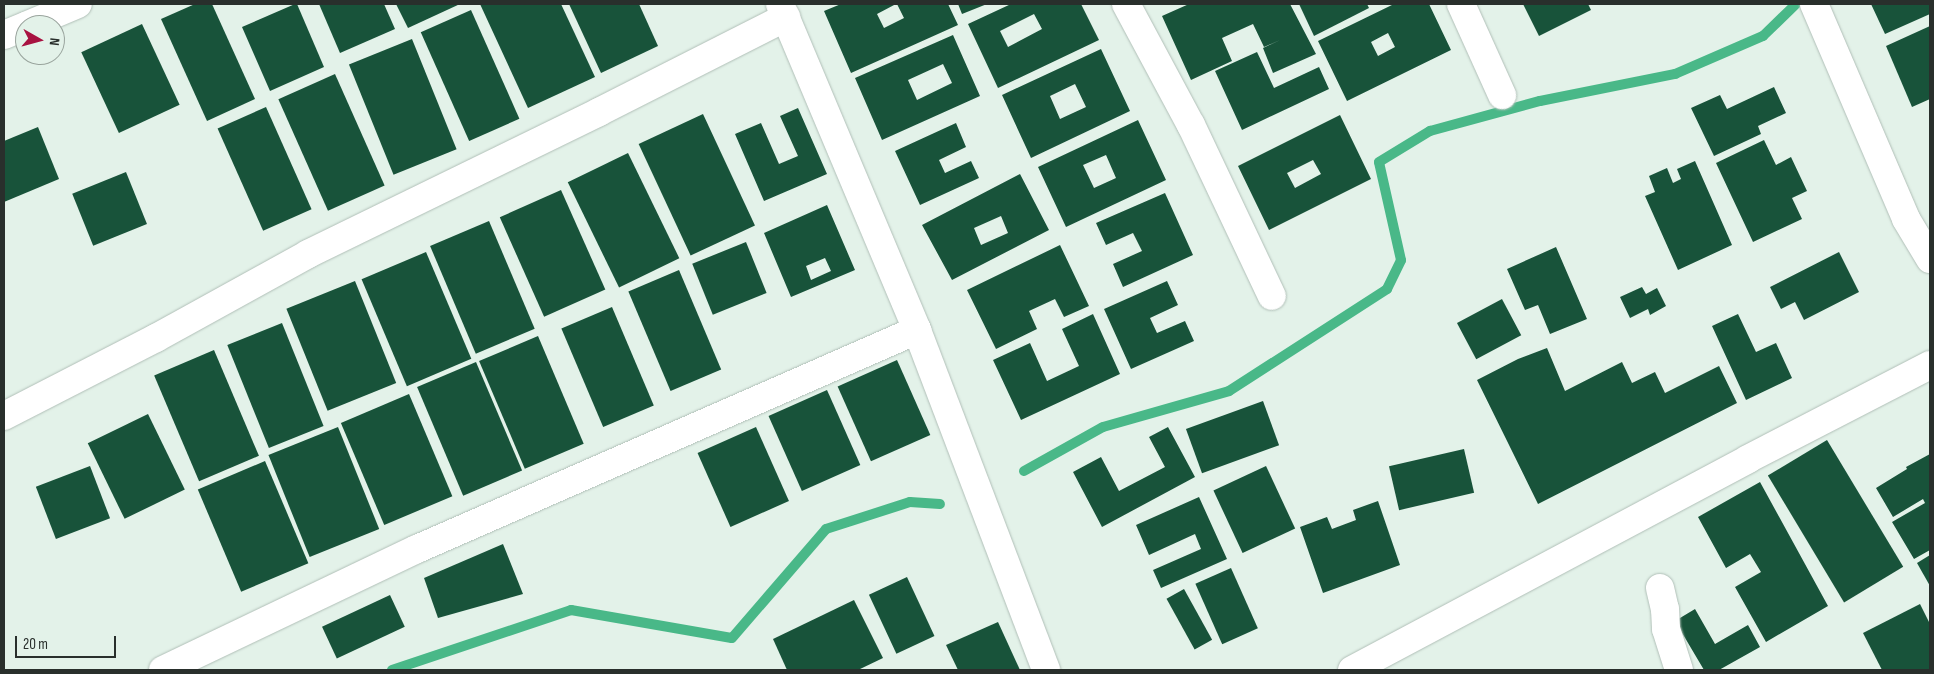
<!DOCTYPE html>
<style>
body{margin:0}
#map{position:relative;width:1934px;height:674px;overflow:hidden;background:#e3f2e9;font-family:"Sofia Sans Condensed",sans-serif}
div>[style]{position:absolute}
.stream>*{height:10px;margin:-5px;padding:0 5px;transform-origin:5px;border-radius:5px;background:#49b888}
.building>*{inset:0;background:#18533a;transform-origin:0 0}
.roads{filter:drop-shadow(0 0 1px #b0bfb7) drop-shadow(0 0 1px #b0bfb7)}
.minor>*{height:28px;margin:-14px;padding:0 14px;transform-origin:14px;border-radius:14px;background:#fff}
span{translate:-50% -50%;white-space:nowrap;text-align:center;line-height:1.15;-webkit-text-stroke:5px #e3f2e9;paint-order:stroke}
.frame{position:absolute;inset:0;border:5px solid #292f2c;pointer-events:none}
.north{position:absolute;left:15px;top:15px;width:50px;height:50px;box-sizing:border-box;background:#e3f2e9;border:1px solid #99a49d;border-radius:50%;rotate:97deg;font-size:14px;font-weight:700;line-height:20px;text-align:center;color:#292f2c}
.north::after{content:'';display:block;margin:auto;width:18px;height:22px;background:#a81241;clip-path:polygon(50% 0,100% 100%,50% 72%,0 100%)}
.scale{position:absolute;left:15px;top:636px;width:101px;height:22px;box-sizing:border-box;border:2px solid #292f2c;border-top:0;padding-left:6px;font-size:15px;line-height:18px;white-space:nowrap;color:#292f2c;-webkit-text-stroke:4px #e3f2e9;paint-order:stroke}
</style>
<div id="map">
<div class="stream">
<div style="left:1024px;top:471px;width:90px;rotate:-29.1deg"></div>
<div style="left:1103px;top:427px;width:131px;rotate:-15.9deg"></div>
<div style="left:1229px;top:391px;width:188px;rotate:-32.8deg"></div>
<div style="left:1387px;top:289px;width:32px;rotate:-64deg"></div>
<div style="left:1401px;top:260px;width:100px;rotate:-102.7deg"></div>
<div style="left:1379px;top:162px;width:60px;rotate:-31.3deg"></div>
<div style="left:1430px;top:131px;width:114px;rotate:-15.3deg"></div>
<div style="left:1540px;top:101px;width:138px;rotate:-11.3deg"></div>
<div style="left:1675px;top:74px;width:96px;rotate:-23.4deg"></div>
<div style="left:1763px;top:36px;width:46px;rotate:-44.1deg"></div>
<div style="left:392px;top:670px;width:189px;rotate:-18.5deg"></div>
<div style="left:571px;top:610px;width:163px;rotate:9.9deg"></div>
<div style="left:732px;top:638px;width:144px;rotate:-49.2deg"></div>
<div style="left:826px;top:529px;width:88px;rotate:-17.8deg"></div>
<div style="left:910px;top:502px;width:30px;rotate:4deg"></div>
</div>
<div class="building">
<div style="clip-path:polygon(195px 4px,212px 4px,255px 99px,207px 121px,161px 19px)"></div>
<div style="clip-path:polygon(295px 4px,297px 4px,324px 67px,270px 91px,242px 27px)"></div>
<div style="clip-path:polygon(319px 4px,384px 4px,395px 29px,340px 53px)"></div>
<div style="clip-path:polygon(396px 4px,460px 4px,408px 28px)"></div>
<div style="clip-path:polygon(480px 4px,561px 4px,595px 77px,528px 108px)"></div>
<div style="clip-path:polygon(569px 4px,639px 4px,658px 46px,601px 73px)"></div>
<div style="clip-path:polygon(841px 4px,896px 4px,877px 14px,884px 28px,904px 18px,897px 4px,948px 4px,958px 25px,851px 73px,824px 11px)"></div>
<div style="clip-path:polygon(958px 4px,987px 4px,962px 14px)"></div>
<div style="clip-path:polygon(evenodd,1011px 4px,1081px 4px,1099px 40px,998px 88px,968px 24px,1011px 4px,1034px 14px,1042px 29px,1008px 47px,1000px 31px,1034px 14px)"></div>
<div style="clip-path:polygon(1189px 4px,1290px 4px,1316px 54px,1273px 73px,1263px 48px,1280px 40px,1264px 47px,1253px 24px,1222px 38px,1232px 61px,1191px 80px,1162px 16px)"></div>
<div style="clip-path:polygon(1299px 4px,1367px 4px,1369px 8px,1314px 36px)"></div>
<div style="clip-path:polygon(evenodd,1394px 4px,1429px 4px,1451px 50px,1347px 101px,1318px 41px,1394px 4px,1388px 33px,1395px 47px,1378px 56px,1371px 42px,1388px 33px)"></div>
<div style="clip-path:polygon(1523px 4px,1588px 4px,1591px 10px,1539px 36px)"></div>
<div style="clip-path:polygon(1871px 4px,1930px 4px,1930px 14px,1885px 34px)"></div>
<div style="left:471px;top:10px;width:119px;height:55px;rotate:66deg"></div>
<div style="left:142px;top:24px;width:89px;height:67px;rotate:65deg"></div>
<div style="clip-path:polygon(1930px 26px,1930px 99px,1912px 107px,1886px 46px)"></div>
<div style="clip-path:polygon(evenodd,953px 35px,980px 96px,882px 140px,855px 78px,953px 35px,943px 64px,952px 83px,917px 100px,908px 80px,943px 64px)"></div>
<div style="left:412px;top:39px;width:119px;height:68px;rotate:68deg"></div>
<div style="clip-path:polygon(evenodd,1101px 49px,1130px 111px,1031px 158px,1002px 95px,1101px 49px,1075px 84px,1086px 107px,1060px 119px,1050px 96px,1075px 84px)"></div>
<div style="clip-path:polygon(1257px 52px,1274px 88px,1319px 67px,1329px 89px,1242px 130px,1215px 71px)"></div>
<div style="left:335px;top:74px;width:122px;height:62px;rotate:66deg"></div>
<div style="clip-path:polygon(1774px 87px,1786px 113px,1758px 126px,1761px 134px,1714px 156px,1691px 108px,1720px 95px,1727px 109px)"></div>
<div style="left:266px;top:107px;width:112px;height:53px;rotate:66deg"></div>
<div style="clip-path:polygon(798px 108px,827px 174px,764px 201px,735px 134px,761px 123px,779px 164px,798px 156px,780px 116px)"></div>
<div style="left:703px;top:114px;width:123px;height:71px;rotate:65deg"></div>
<div style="clip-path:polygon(evenodd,1340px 115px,1371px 179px,1269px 230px,1238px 166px,1340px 115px,1313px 160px,1321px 174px,1295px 188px,1287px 173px,1313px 160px)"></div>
<div style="clip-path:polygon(evenodd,1138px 120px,1166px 180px,1066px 227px,1038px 167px,1138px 120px,1106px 155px,1116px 178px,1094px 188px,1083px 165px,1106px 155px)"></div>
<div style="clip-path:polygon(956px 123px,966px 147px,939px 160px,945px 173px,971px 161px,979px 178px,920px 205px,895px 151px)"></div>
<div style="clip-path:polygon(38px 127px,59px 179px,4px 202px,4px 141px)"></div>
<div style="clip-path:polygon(1764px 140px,1776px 165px,1791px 157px,1807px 191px,1792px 198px,1802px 219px,1753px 242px,1716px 163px)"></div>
<div style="left:628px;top:153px;width:117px;height:67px;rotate:64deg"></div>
<div style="clip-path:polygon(1695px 161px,1732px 245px,1678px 270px,1645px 196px,1655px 192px,1649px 176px,1667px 168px,1673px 183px,1681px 179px,1677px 169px)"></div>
<div style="left:126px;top:172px;width:56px;height:58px;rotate:68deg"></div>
<div style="clip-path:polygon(evenodd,1020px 174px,1049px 230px,952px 280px,922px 225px,1020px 174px,1001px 216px,1008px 233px,981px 245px,974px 228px,1001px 216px)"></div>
<div style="left:561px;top:190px;width:109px;height:67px;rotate:66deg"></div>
<div style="clip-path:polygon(1165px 193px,1193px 255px,1123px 287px,1113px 264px,1142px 251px,1133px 233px,1106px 245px,1096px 223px)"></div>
<div style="clip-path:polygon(evenodd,827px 205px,855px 270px,791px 297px,764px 233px,827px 205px,825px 258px,831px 271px,811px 280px,806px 266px,825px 258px)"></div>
<div style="left:489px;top:221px;width:117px;height:64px;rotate:67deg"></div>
<div style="left:746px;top:242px;width:55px;height:58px;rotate:68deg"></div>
<div style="clip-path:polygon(1060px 245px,1089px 306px,1064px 317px,1055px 299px,1029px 311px,1037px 329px,996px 349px,967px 290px)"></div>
<div style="clip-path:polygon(1556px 247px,1587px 319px,1550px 334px,1538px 305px,1525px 310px,1507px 269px)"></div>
<div style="left:426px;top:252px;width:116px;height:70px;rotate:67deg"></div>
<div style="clip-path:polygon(1839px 252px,1859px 292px,1804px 320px,1795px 302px,1781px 309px,1770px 287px)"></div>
<div style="left:679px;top:270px;width:108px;height:55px;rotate:67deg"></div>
<div style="left:355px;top:281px;width:110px;height:74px;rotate:68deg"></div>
<div style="clip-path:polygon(1167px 281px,1178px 305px,1150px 318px,1157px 333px,1185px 321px,1194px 341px,1131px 369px,1104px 309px)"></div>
<div style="clip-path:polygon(1642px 287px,1646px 294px,1657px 288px,1666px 306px,1650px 315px,1648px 309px,1630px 318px,1620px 297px)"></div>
<div style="left:1502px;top:299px;width:41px;height:51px;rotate:62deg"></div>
<div style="left:612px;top:307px;width:107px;height:55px;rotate:67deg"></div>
<div style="clip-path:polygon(1093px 314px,1120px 374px,1021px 420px,993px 360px,1030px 343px,1047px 381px,1079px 366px,1062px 329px)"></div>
<div style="clip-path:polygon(1738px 314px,1756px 352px,1776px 343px,1792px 378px,1746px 400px,1712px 326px)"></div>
<div style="left:282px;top:323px;width:111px;height:59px;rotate:68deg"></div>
<div style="left:538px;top:336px;width:117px;height:64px;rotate:67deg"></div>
<div style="clip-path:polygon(1547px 348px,1565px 391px,1622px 362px,1632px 383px,1655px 372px,1665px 393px,1719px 366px,1737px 403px,1538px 504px,1477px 380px,1518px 359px)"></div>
<div style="left:214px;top:350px;width:115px;height:65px;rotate:67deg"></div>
<div style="left:897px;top:360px;width:82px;height:65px;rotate:66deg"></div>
<div style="left:476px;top:362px;width:118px;height:64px;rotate:67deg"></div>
<div style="left:827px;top:390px;width:82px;height:64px;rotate:66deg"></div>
<div style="left:409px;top:394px;width:111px;height:74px;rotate:67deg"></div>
<div style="left:1263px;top:401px;width:47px;height:82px;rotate:70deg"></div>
<div style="left:148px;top:414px;width:84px;height:67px;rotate:64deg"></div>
<div style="left:338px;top:427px;width:110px;height:75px;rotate:68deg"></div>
<div style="left:756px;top:427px;width:81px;height:64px;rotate:66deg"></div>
<div style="clip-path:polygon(1168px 427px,1195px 477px,1102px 527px,1073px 472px,1101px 457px,1119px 491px,1165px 467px,1149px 437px)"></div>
<div style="left:1827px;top:440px;width:148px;height:69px;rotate:59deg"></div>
<div style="left:1464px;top:449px;width:45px;height:77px;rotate:77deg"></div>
<div style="clip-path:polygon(1930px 454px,1930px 550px,1914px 559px,1892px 522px,1925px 503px,1923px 499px,1893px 517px,1876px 488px,1907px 469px,1906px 467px)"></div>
<div style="left:265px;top:461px;width:111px;height:73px;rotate:67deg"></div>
<div style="left:90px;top:466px;width:56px;height:58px;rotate:69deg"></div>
<div style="left:1266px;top:466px;width:69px;height:58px;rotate:65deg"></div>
<div style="clip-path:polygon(1760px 482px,1828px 606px,1766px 642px,1735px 587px,1761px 572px,1750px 554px,1726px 568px,1698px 517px)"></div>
<div style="clip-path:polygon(1199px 497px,1227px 559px,1161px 588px,1153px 570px,1201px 549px,1195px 534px,1149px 555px,1136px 525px)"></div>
<div style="clip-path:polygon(1378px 501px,1400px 565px,1323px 593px,1300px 527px,1327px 517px,1332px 529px,1356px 520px,1353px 510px)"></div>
<div style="clip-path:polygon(503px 544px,523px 594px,438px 618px,424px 578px)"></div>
<div style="clip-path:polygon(1930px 555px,1930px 586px,1917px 563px)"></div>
<div style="left:1231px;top:568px;width:66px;height:39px;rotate:66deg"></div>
<div style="left:907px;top:577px;width:65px;height:42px;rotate:65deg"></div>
<div style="left:1184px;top:589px;width:58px;height:20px;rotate:61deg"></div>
<div style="left:390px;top:595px;width:35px;height:75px;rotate:65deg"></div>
<div style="clip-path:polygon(854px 600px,883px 658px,858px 670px,787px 670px,773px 639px)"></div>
<div style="clip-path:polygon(1920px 604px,1930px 624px,1930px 670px,1882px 670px,1863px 633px)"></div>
<div style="clip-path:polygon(1695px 609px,1715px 644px,1748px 625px,1760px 647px,1719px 670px,1704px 670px,1675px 621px)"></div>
<div style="clip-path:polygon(998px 622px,1020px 670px,958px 670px,946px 645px)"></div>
</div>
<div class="roads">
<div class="minor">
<div style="left:780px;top:4px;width:354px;rotate:67.2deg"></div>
<div style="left:917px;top:330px;width:364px;rotate:69.2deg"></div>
<div style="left:1126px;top:4px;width:137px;rotate:61.8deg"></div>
<div style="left:1191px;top:125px;width:189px;rotate:64.7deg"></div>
<div style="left:1461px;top:4px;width:100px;rotate:65.7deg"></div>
<div style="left:1814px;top:4px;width:234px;rotate:66.8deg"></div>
<div style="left:1906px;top:219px;width:47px;rotate:59deg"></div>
<div style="left:28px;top:25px;width:54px;rotate:-22.8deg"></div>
<div style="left:4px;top:35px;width:23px;rotate:-23deg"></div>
<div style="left:4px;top:416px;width:171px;rotate:-27.2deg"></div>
<div style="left:156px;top:338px;width:174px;rotate:-28.9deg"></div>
<div style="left:308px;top:254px;width:324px;rotate:-26deg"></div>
<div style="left:599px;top:112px;width:210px;rotate:-26.9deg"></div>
<div style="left:1660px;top:588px;width:22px;rotate:77deg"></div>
<div style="left:1665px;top:609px;width:20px;rotate:87deg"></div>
<div style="left:1666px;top:629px;width:43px;rotate:72.4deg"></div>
<div style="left:163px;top:670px;width:281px;rotate:-25.5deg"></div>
<div style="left:417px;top:549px;width:546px;rotate:-23.65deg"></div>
<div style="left:1352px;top:670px;width:449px;rotate:-28deg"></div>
<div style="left:1748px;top:459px;width:205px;rotate:-27.3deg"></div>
</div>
</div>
<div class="frame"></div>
<div class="north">N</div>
<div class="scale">20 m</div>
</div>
